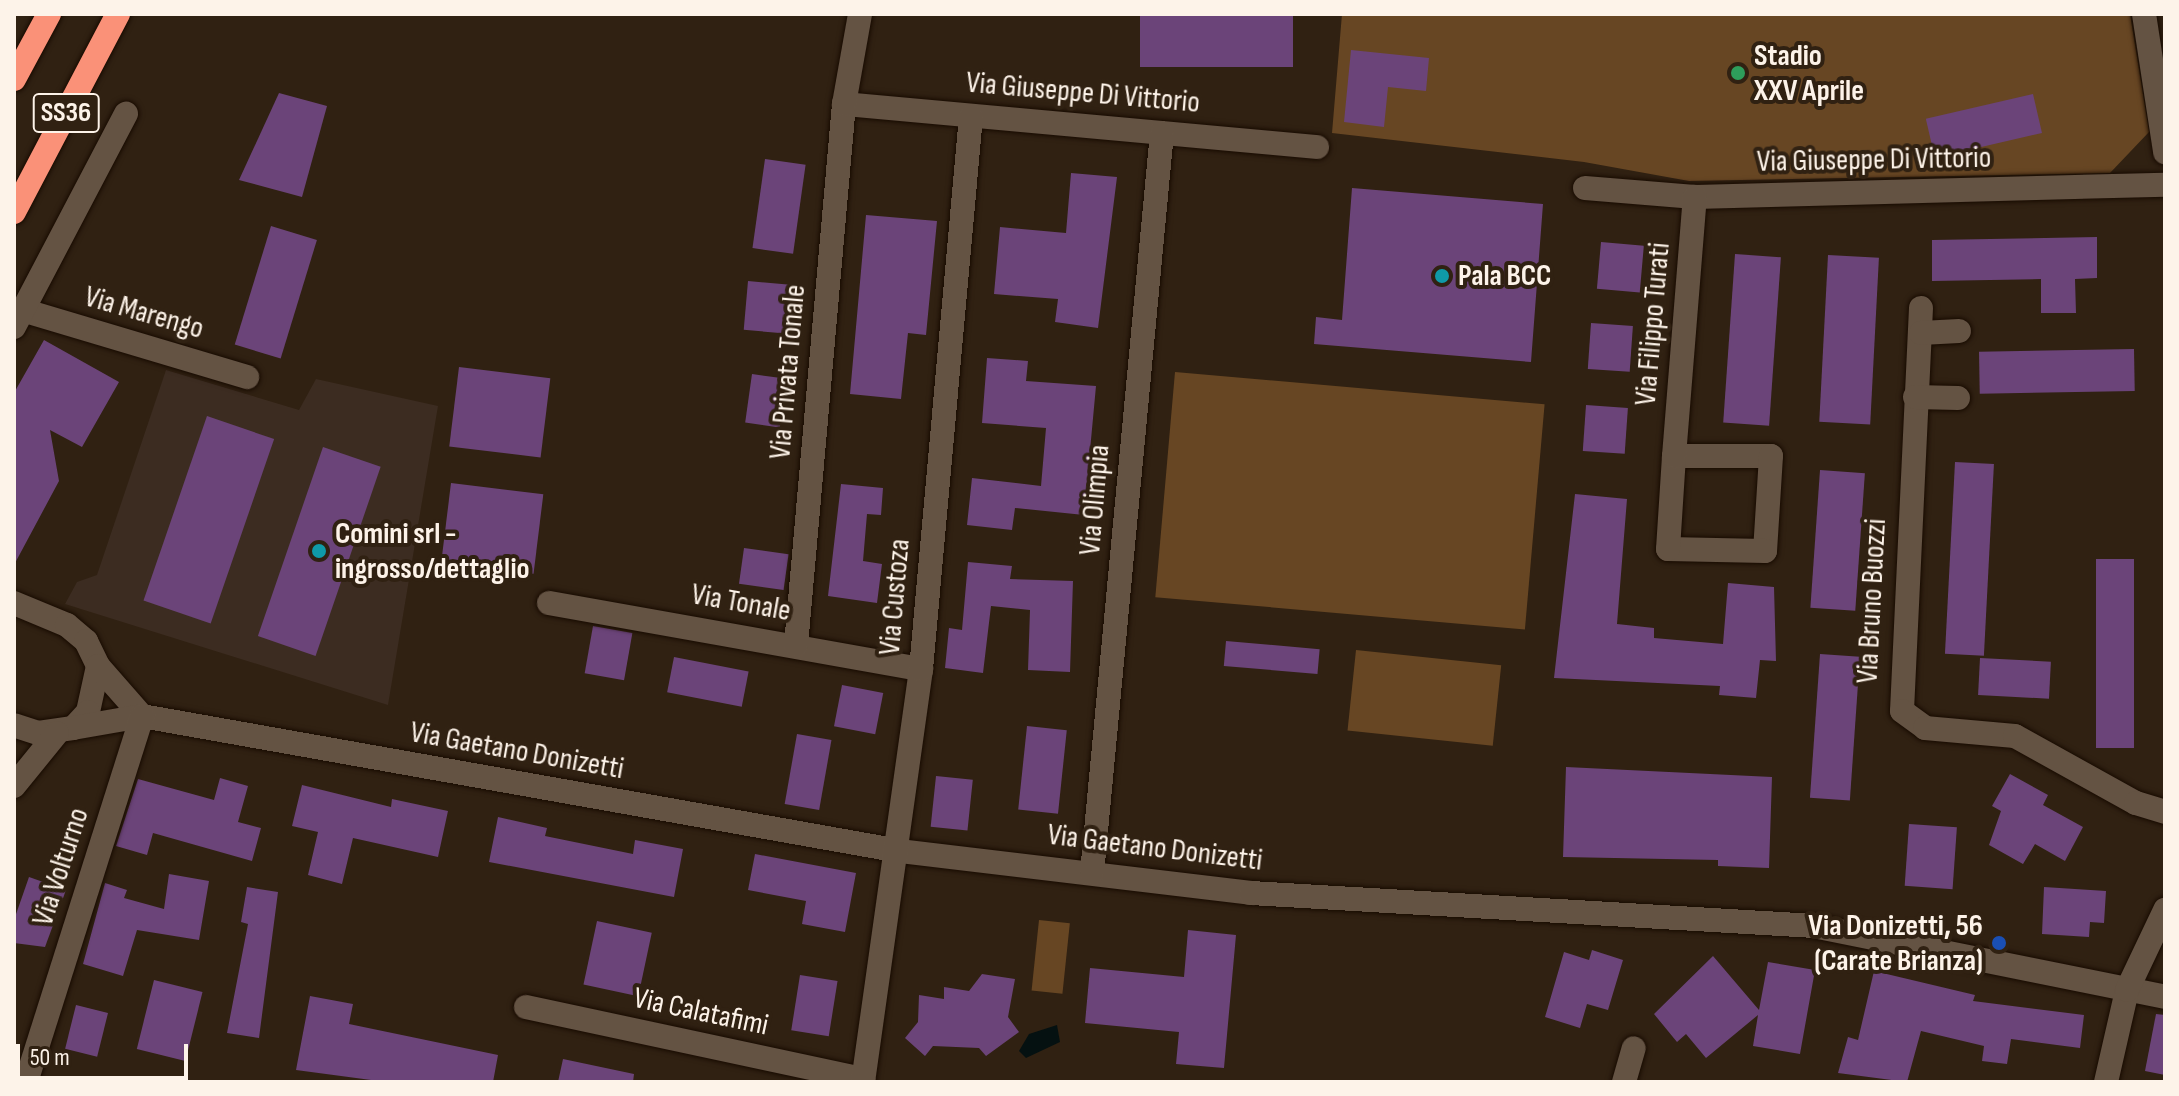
<!DOCTYPE html>
<style>
body{margin:0}
#map{position:relative;width:2179px;height:1096px;overflow:hidden;background:#302112;font-family:"Sofia Sans Condensed",sans-serif}
div>[style]{position:absolute}
.industrial>*{inset:0;background:#3c2c21}
.green>*{inset:0;background:#674623;transform-origin:0 0}
.water>*{inset:0;background:#051111}
.building>*{inset:0;background:#6b4479;transform-origin:0 0}
.roads{filter:drop-shadow(0 0 2px #180b01) drop-shadow(0 0 2px #180b01)}
.minor>*{height:24px;margin:-12px;padding:0 12px;transform-origin:12px;border-radius:12px;background:#645343}
.highway>*{height:24px;margin:-12px;padding:0 12px;transform-origin:12px;border-radius:12px;background:#fa9178}
.dots>*{width:22px;height:22px;translate:-50% -50%;box-sizing:border-box;border:4px solid #302112;border-radius:50%}
span{translate:-50% -50%;white-space:nowrap;text-align:center;line-height:1.15;-webkit-text-stroke:8px #302112;paint-order:stroke}
.shield-label span{padding:2px 6px;background:#302112;border:2px solid;border-radius:6px;-webkit-text-stroke-width:0}
.shield-label{font-size:28px;color:#fdf3e9;font-weight:700}
.poi-label{font-size:30px;color:#fdf3e9;font-weight:700}
.left{translate:0 -50%;text-align:left}
.right{translate:-100% -50%;text-align:right}
.street-label{font-size:30px;color:#fdf3e9}
.frame{position:absolute;inset:0;border:16px solid #fdf3e9;pointer-events:none}
.scale{position:absolute;left:16px;top:1044px;width:172px;height:36px;box-sizing:border-box;border:4px solid #fdf3e9;border-top:0;padding-left:10px;font-size:24px;line-height:28px;white-space:nowrap;color:#fdf3e9;-webkit-text-stroke:6px #302112;paint-order:stroke}
</style>
<div id="map">
<div class="industrial">
<div style="clip-path:polygon(166px 370px,299px 410px,316px 379px,438px 406px,388px 705px,65px 604px,77px 582px,97px 575px)"></div>
</div>
<div class="green">
<div style="clip-path:polygon(1342px 14px,2130px 14px,2149px 132px,2110px 173px,1689px 181px,1584px 162px,1332px 133px)"></div>
<div style="left:1175px;top:372px;width:371px;height:226px;rotate:5deg"></div>
<div style="left:1356px;top:650px;width:146px;height:81px;rotate:6deg"></div>
<div style="left:1039px;top:920px;width:31px;height:71px;rotate:6deg"></div>
</div>
<div class="water">
<div style="clip-path:polygon(1057px 1025px,1060px 1042px,1026px 1058px,1019px 1051px,1029px 1034px)"></div>
</div>
<div class="building">
<div style="left:1140px;top:14px;width:153px;height:53px"></div>
<div style="clip-path:polygon(1351px 50px,1429px 58px,1426px 91px,1388px 87px,1384px 127px,1344px 122px)"></div>
<div style="clip-path:polygon(279px 93px,327px 106px,302px 197px,239px 180px)"></div>
<div style="left:2033px;top:94px;width:40px;height:110px;rotate:77deg"></div>
<div style="left:765px;top:159px;width:41px;height:90px;rotate:8deg"></div>
<div style="clip-path:polygon(1071px 173px,1117px 177px,1098px 328px,1055px 322px,1058px 299px,994px 294px,1000px 227px,1066px 233px)"></div>
<div style="clip-path:polygon(1352px 188px,1543px 204px,1531px 362px,1314px 344px,1316px 317px,1342px 320px)"></div>
<div style="clip-path:polygon(866px 215px,937px 221px,926px 335px,908px 333px,901px 399px,850px 394px)"></div>
<div style="left:271px;top:226px;width:48px;height:124px;rotate:17deg"></div>
<div style="clip-path:polygon(2097px 237px,2097px 278px,2075px 279px,2076px 313px,2041px 313px,2041px 279px,1932px 281px,1932px 240px)"></div>
<div style="left:1601px;top:242px;width:43px;height:47px;rotate:5deg"></div>
<div style="left:1735px;top:254px;width:46px;height:169px;rotate:4deg"></div>
<div style="left:1828px;top:255px;width:51px;height:167px;rotate:3deg"></div>
<div style="left:748px;top:281px;width:48px;height:49px;rotate:5deg"></div>
<div style="left:1591px;top:323px;width:42px;height:46px;rotate:4deg"></div>
<div style="clip-path:polygon(44px 340px,119px 382px,82px 447px,50px 430px,59px 481px,14px 565px,14px 393px)"></div>
<div style="left:2134px;top:349px;width:42px;height:155px;rotate:89deg"></div>
<div style="clip-path:polygon(987px 358px,1028px 361px,1026px 381px,1096px 386px,1084px 515px,1015px 508px,1012px 530px,967px 525px,972px 478px,1041px 486px,1046px 428px,982px 423px)"></div>
<div style="left:459px;top:367px;width:92px;height:80px;rotate:7deg"></div>
<div style="left:752px;top:374px;width:35px;height:49px;rotate:8deg"></div>
<div style="left:1586px;top:405px;width:42px;height:46px;rotate:4deg"></div>
<div style="left:207px;top:416px;width:71px;height:195px;rotate:19deg"></div>
<div style="left:323px;top:447px;width:61px;height:200px;rotate:19deg"></div>
<div style="left:1955px;top:462px;width:39px;height:192px;rotate:3deg"></div>
<div style="left:1820px;top:470px;width:45px;height:138px;rotate:4deg"></div>
<div style="left:451px;top:483px;width:93px;height:80px;rotate:7deg"></div>
<div style="clip-path:polygon(841px 484px,883px 488px,881px 515px,867px 514px,863px 561px,882px 564px,877px 603px,828px 596px)"></div>
<div style="clip-path:polygon(1575px 494px,1627px 499px,1617px 624px,1654px 628px,1654px 638px,1723px 644px,1728px 583px,1774px 587px,1776px 661px,1760px 660px,1756px 698px,1719px 695px,1720px 686px,1554px 678px)"></div>
<div style="left:744px;top:548px;width:45px;height:36px;rotate:8deg"></div>
<div style="left:2096px;top:559px;width:38px;height:189px"></div>
<div style="clip-path:polygon(968px 562px,1012px 566px,1010px 579px,1073px 581px,1070px 672px,1028px 670px,1030px 610px,991px 606px,983px 673px,945px 668px,949px 628px,962px 630px)"></div>
<div style="left:593px;top:626px;width:40px;height:48px;rotate:10deg"></div>
<div style="left:1226px;top:641px;width:94px;height:25px;rotate:5deg"></div>
<div style="left:1820px;top:654px;width:40px;height:144px;rotate:4deg"></div>
<div style="left:674px;top:657px;width:76px;height:36px;rotate:11deg"></div>
<div style="left:1980px;top:658px;width:71px;height:37px;rotate:3deg"></div>
<div style="left:842px;top:685px;width:42px;height:42px;rotate:11deg"></div>
<div style="left:1027px;top:726px;width:40px;height:84px;rotate:6deg"></div>
<div style="left:797px;top:734px;width:35px;height:71px;rotate:10deg"></div>
<div style="clip-path:polygon(1566px 767px,1772px 777px,1769px 868px,1718px 866px,1718px 860px,1563px 857px)"></div>
<div style="clip-path:polygon(2010px 774px,2048px 795px,2043px 805px,2083px 827px,2065px 861px,2035px 844px,2023px 864px,1989px 845px,2001px 811px,1992px 806px)"></div>
<div style="left:936px;top:776px;width:37px;height:51px;rotate:6deg"></div>
<div style="clip-path:polygon(220px 778px,248px 786px,238px 822px,261px 828px,252px 861px,153px 833px,147px 855px,116px 846px,138px 779px,214px 800px)"></div>
<div style="clip-path:polygon(302px 785px,391px 807px,392px 799px,448px 811px,438px 857px,353px 838px,342px 884px,308px 875px,318px 832px,292px 826px)"></div>
<div style="clip-path:polygon(498px 817px,547px 828px,545px 836px,633px 854px,635px 840px,683px 849px,674px 897px,489px 862px)"></div>
<div style="left:1909px;top:824px;width:48px;height:62px;rotate:4deg"></div>
<div style="clip-path:polygon(755px 854px,856px 873px,845px 932px,802px 924px,806px 901px,748px 890px)"></div>
<div style="clip-path:polygon(169px 874px,209px 881px,199px 940px,137px 930px,123px 976px,83px 964px,105px 883px,127px 890px,124px 898px,164px 909px)"></div>
<div style="clip-path:polygon(29px 877px,66px 890px,45px 947px,14px 943px,14px 920px)"></div>
<div style="clip-path:polygon(247px 887px,278px 892px,259px 1038px,227px 1033px,248px 924px,241px 922px)"></div>
<div style="clip-path:polygon(2044px 887px,2106px 891px,2104px 923px,2090px 922px,2089px 937px,2042px 934px)"></div>
<div style="left:597px;top:921px;width:56px;height:65px;rotate:12deg"></div>
<div style="clip-path:polygon(1188px 930px,1236px 935px,1224px 1068px,1176px 1064px,1179px 1032px,1085px 1023px,1090px 968px,1184px 977px)"></div>
<div style="clip-path:polygon(1592px 950px,1623px 960px,1608px 1010px,1587px 1004px,1580px 1028px,1545px 1017px,1564px 952px,1589px 960px)"></div>
<div style="clip-path:polygon(1713px 956px,1759px 1010px,1768px 962px,1815px 970px,1800px 1054px,1753px 1046px,1758px 1015px,1706px 1058px,1686px 1034px,1677px 1042px,1654px 1014px)"></div>
<div style="clip-path:polygon(1874px 971px,1975px 995px,1973px 1001px,2084px 1015px,2080px 1048px,2011px 1039px,2007px 1064px,1982px 1061px,1984px 1046px,1921px 1031px,1907px 1082px,1838px 1073px,1848px 1037px,1858px 1040px)"></div>
<div style="clip-path:polygon(982px 974px,1015px 979px,1008px 1017px,1019px 1032px,986px 1056px,979px 1048px,933px 1046px,925px 1056px,905px 1038px,918px 1022px,919px 995px,944px 999px,944px 987px,969px 991px)"></div>
<div style="left:800px;top:975px;width:38px;height:56px;rotate:9deg"></div>
<div style="left:154px;top:980px;width:50px;height:71px;rotate:14deg"></div>
<div style="clip-path:polygon(310px 996px,353px 1004px,349px 1024px,498px 1055px,493px 1082px,386px 1082px,296px 1070px)"></div>
<div style="left:76px;top:1005px;width:33px;height:45px;rotate:14deg"></div>
<div style="clip-path:polygon(2156px 1014px,2165px 1015px,2165px 1075px,2145px 1071px)"></div>
<div style="clip-path:polygon(563px 1059px,634px 1074px,633px 1082px,558px 1082px)"></div>
</div>
<div class="roads">
<div class="minor">
<div style="left:2144px;top:14px;width:140px;rotate:81.3deg"></div>
<div style="left:844px;top:104px;width:475px;rotate:5.2deg"></div>
<div style="left:1585px;top:188px;width:110px;rotate:4.7deg"></div>
<div style="left:1695px;top:197px;width:470px;rotate:-1.5deg"></div>
<div style="left:1921px;top:308px;width:403px;rotate:92.7deg"></div>
<div style="left:1902px;top:711px;width:29px;rotate:36deg"></div>
<div style="left:1925px;top:728px;width:90px;rotate:5.1deg"></div>
<div style="left:2015px;top:736px;width:138px;rotate:29deg"></div>
<div style="left:2136px;top:803px;width:30px;rotate:17deg"></div>
<div style="left:22px;top:310px;width:235px;rotate:16.6deg"></div>
<div style="left:14px;top:327px;width:241px;rotate:-62.3deg"></div>
<div style="left:1921px;top:333px;width:38px;rotate:-3deg"></div>
<div style="left:1915px;top:397px;width:43px;rotate:1.3deg"></div>
<div style="left:1674px;top:456px;width:97px"></div>
<div style="left:1771px;top:456px;width:95px;rotate:93.6deg"></div>
<div style="left:1765px;top:551px;width:97px;rotate:-178.8deg"></div>
<div style="left:1668px;top:549px;width:93px;rotate:-86.3deg"></div>
<div style="left:1674px;top:456px;width:260px;rotate:-85.4deg"></div>
<div style="left:14px;top:603px;width:57px;rotate:22.5deg"></div>
<div style="left:67px;top:625px;width:25px;rotate:40deg"></div>
<div style="left:86px;top:641px;width:28px;rotate:64deg"></div>
<div style="left:98px;top:666px;width:47px;rotate:102.3deg"></div>
<div style="left:88px;top:712px;width:22px;rotate:133deg"></div>
<div style="left:73px;top:728px;width:35px;rotate:172deg"></div>
<div style="left:38px;top:733px;width:25px;rotate:-162deg"></div>
<div style="left:549px;top:603px;width:378px;rotate:10.1deg"></div>
<div style="left:796px;top:645px;width:543px;rotate:-84.93deg"></div>
<div style="left:844px;top:104px;width:91px;rotate:-79.9deg"></div>
<div style="left:98px;top:666px;width:67px;rotate:48.7deg"></div>
<div style="left:73px;top:728px;width:70px;rotate:-9.9deg"></div>
<div style="left:142px;top:716px;width:770px;rotate:10.1deg"></div>
<div style="left:900px;top:851px;width:354px;rotate:6.8deg"></div>
<div style="left:1251px;top:893px;width:564px;rotate:3.35deg"></div>
<div style="left:1814px;top:926px;width:358px;rotate:11.4deg"></div>
<div style="left:14px;top:786px;width:68px;rotate:-50.9deg"></div>
<div style="left:1092px;top:873px;width:743px;rotate:-84.6deg"></div>
<div style="left:526px;top:1007px;width:345px;rotate:12.1deg"></div>
<div style="left:26px;top:1082px;width:384px;rotate:-72.4deg"></div>
<div style="left:863px;top:1082px;width:417px;rotate:-82deg"></div>
<div style="left:921px;top:669px;width:555px;rotate:-84.83deg"></div>
<div style="left:1624px;top:1082px;width:35px;rotate:-74deg"></div>
<div style="left:2106px;top:1082px;width:94px;rotate:-77.1deg"></div>
<div style="left:2127px;top:990px;width:89px;rotate:-64.6deg"></div>
</div>
<div class="highway">
<div style="left:14px;top:79px;width:74px;rotate:-61.7deg"></div>
<div style="left:14px;top:212px;width:224px;rotate:-62.3deg"></div>
</div>
</div>
<div class="dots">
<div style="left:1738px;top:73px;background:#2e9e5b"></div>
<div style="left:1442px;top:276px;background:#0f9aa8"></div>
<div style="left:319px;top:551px;background:#0f9aa8"></div>
<div style="left:1999px;top:943px;background:#1a4fb4"></div>
</div>
<div class="shield-label">
<span style="left:66px;top:113px">SS36</span>
</div>
<div class="poi-label">
<span class="left" style="left:1754px;top:73px">Stadio<br>XXV Aprile</span>
<span class="left" style="left:1458px;top:276px">Pala BCC</span>
<span class="left" style="left:335px;top:551px">Comini srl -<br>ingrosso/dettaglio</span>
<span class="right" style="left:1983px;top:943px">Via Donizetti, 56<br>(Carate Brianza)</span>
</div>
<div class="street-label">
<span style="left:1083px;top:93px;rotate:5deg">Via Giuseppe Di Vittorio</span>
<span style="left:1874px;top:160px;rotate:-1deg">Via Giuseppe Di Vittorio</span>
<span style="left:144px;top:313px;rotate:16deg">Via Marengo</span>
<span style="left:1653px;top:324px;rotate:-85deg">Via Filippo Turati</span>
<span style="left:788px;top:372px;rotate:-85deg">Via Privata Tonale</span>
<span style="left:1095px;top:500px;rotate:-85deg">Via Olimpia</span>
<span style="left:895px;top:597px;rotate:-85deg">Via Custoza</span>
<span style="left:1872px;top:601px;rotate:-87deg">Via Bruno Buozzi</span>
<span style="left:741px;top:603px;rotate:10deg">Via Tonale</span>
<span style="left:517px;top:751px;rotate:10deg">Via Gaetano Donizetti</span>
<span style="left:1155px;top:848px;rotate:7deg">Via Gaetano Donizetti</span>
<span style="left:61px;top:867px;rotate:-72deg">Via Volturno</span>
<span style="left:701px;top:1012px;rotate:12deg">Via Calatafimi</span>
</div>
<div class="frame"></div>
<div class="scale">50 m</div>
</div>
